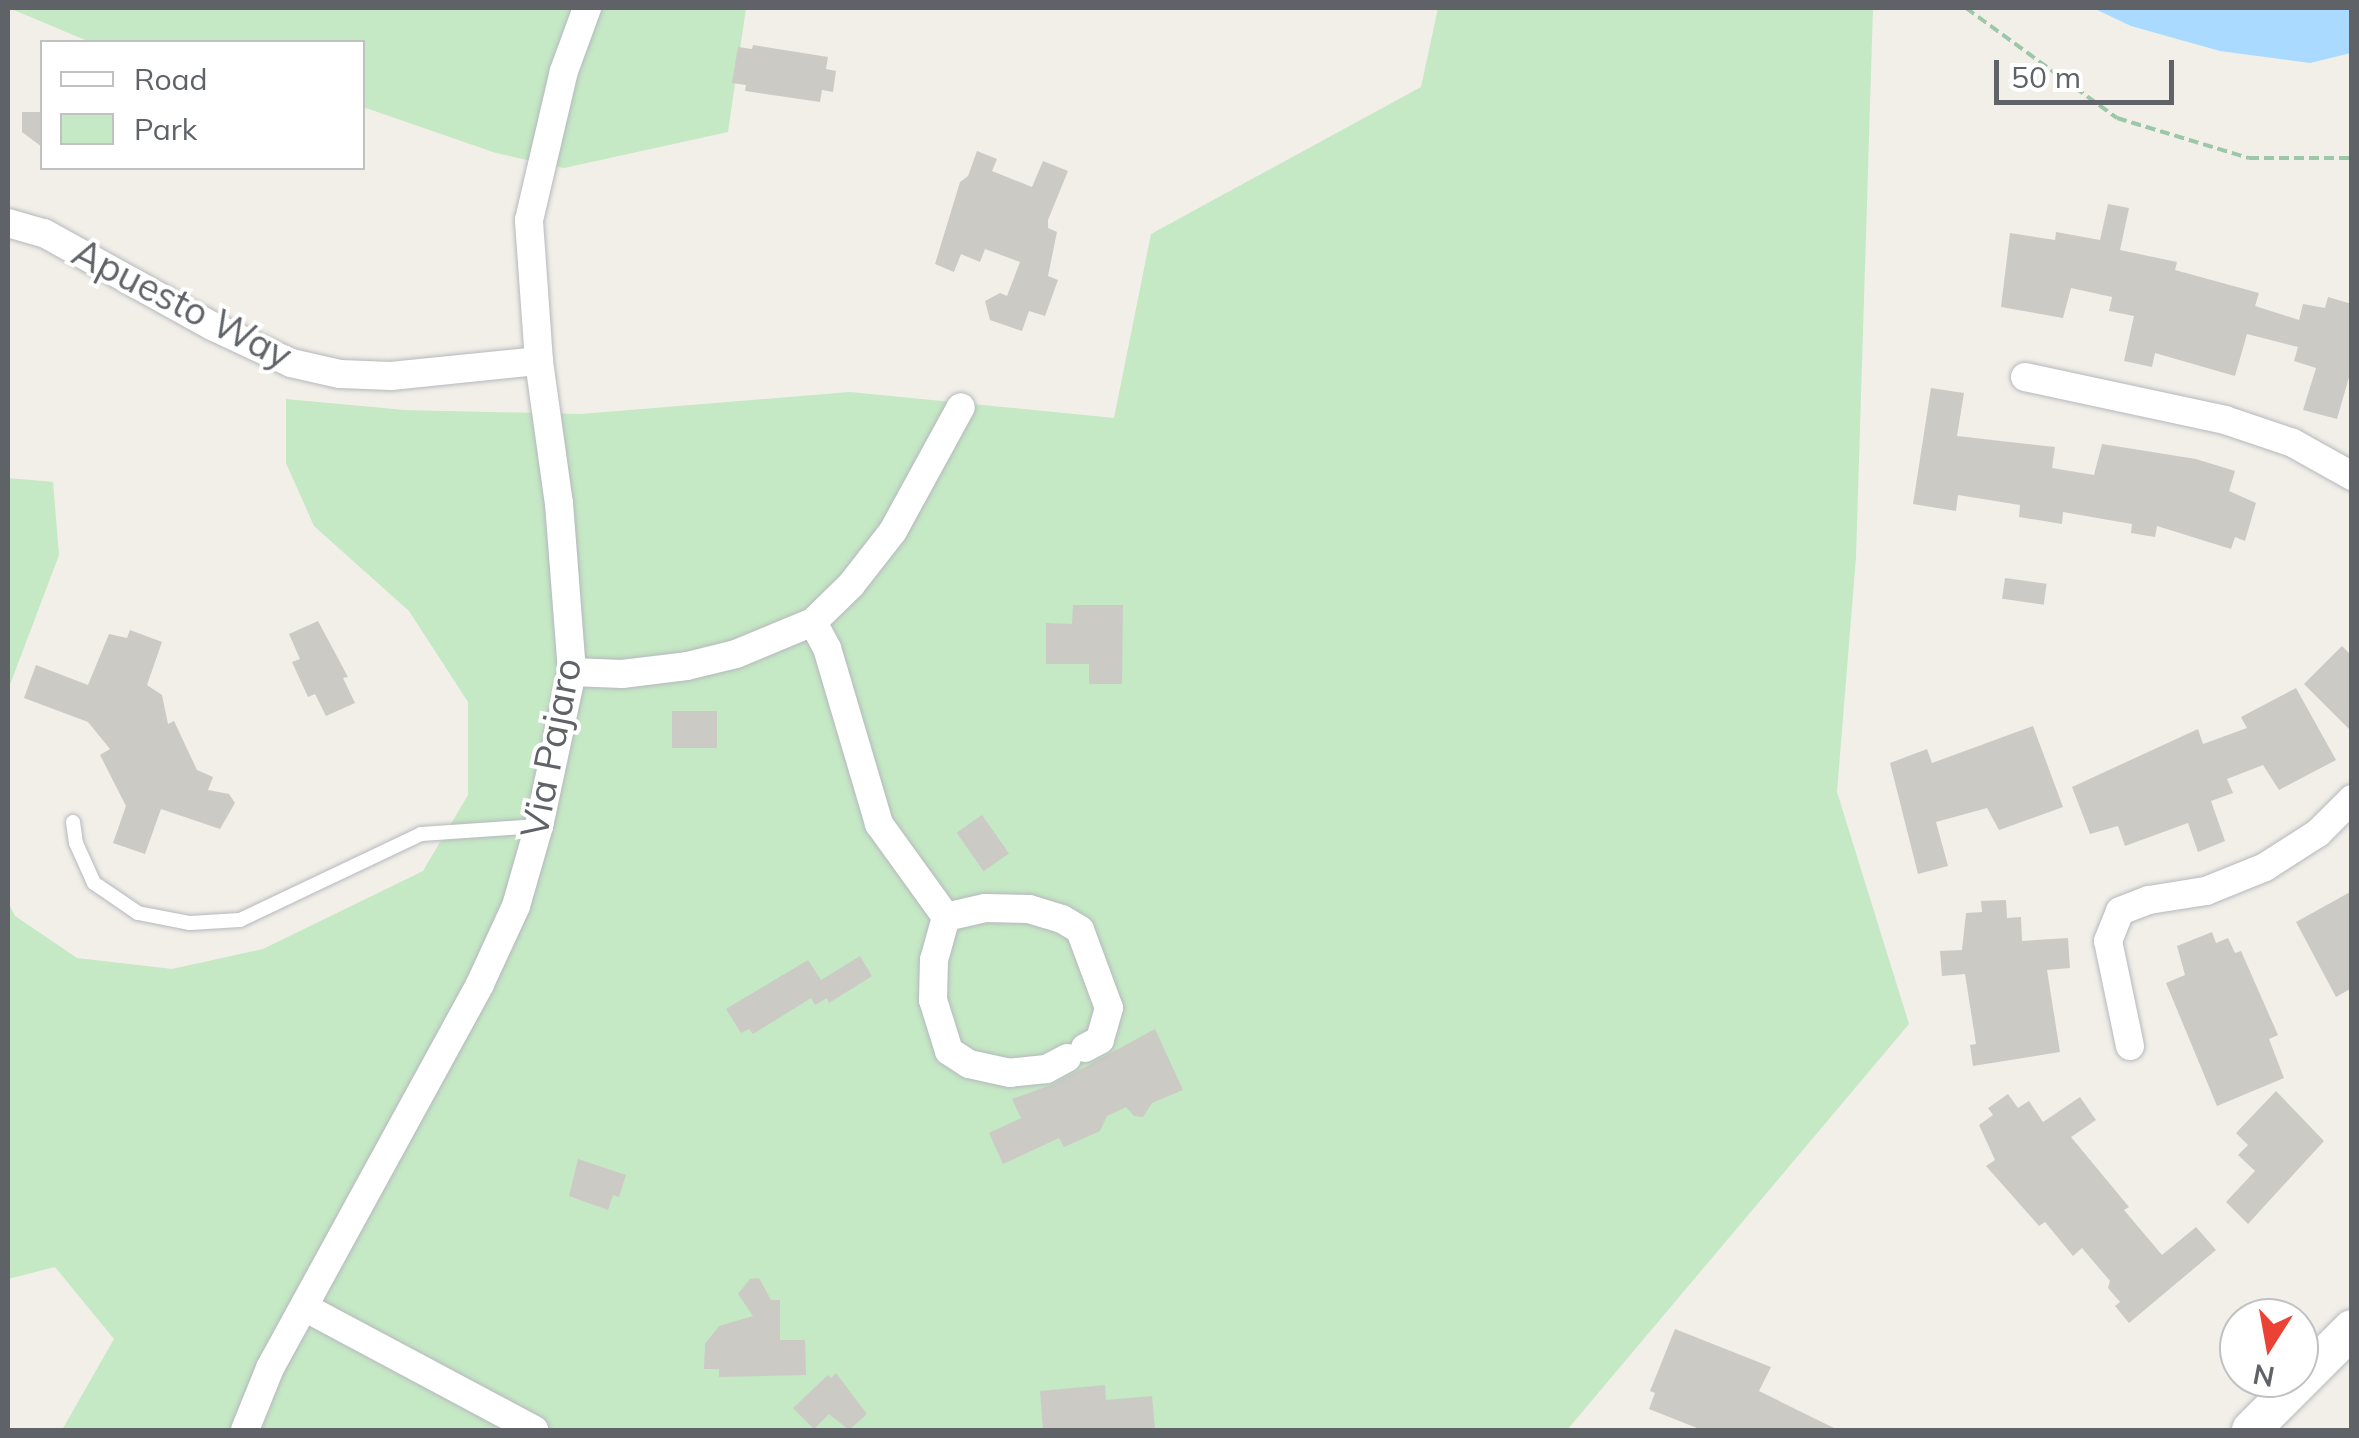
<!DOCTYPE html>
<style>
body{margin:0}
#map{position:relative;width:2359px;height:1438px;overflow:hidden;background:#f1efe8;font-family:Mulish,sans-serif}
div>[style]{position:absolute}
.green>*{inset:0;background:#c5e8c5}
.water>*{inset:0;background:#aadaff}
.building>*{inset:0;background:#cccac5;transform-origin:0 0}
.path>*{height:4px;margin-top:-2px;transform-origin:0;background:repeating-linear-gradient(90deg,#9cc7a9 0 10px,transparent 0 15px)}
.roads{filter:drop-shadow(0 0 2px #b5b8bc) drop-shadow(0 0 2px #b5b8bc)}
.lane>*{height:14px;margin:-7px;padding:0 7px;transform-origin:7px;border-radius:7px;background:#fff}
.street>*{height:28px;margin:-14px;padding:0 14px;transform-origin:14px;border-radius:14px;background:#fff}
.secondary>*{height:38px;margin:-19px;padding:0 19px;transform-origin:19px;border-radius:19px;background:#fff}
span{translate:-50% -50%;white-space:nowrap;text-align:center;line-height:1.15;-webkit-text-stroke:8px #fff;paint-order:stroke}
.street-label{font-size:38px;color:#5f6368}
.frame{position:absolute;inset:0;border:10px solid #5f6368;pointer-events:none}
.legend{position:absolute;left:40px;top:40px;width:325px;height:130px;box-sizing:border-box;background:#fff;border:2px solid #bfc1c3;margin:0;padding:12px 18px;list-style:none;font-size:30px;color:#5f6368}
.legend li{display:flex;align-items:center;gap:20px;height:50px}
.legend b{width:50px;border:2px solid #bfc1c3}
.north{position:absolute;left:2219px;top:1298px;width:100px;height:100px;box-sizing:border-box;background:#fff;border:2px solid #bfc1c3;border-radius:50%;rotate:191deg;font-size:28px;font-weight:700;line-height:40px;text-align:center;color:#5f6368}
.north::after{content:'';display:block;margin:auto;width:35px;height:45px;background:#ea4335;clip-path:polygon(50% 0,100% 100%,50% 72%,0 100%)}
.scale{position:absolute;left:1994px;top:60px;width:180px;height:45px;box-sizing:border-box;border:5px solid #5f6368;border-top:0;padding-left:12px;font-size:30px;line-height:35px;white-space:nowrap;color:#5f6368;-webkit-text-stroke:8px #fff;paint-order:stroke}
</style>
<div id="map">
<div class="green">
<div style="clip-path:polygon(9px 8px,746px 8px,728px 132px,564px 168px,496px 153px,363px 107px,362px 42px,90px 42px)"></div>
<div style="clip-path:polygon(1438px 8px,1873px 8px,1856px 557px,1837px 792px,1909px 1024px,1567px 1430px,62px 1430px,114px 1339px,55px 1267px,8px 1279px,8px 902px,15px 916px,77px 958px,172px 969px,263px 949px,423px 871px,468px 795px,468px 702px,409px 611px,314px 526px,286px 463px,286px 399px,404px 410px,581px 414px,850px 392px,1114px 418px,1151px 234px,1421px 87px)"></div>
<div style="clip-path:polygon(8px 478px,53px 482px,59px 555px,8px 690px)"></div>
</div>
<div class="water">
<div style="clip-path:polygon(2093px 8px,2351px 8px,2351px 53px,2310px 63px,2220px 51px,2131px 26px)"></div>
</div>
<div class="building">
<div style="clip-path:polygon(753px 45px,828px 57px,826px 69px,836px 71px,833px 92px,822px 90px,820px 102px,745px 91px,746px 85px,732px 83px,738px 47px,752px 49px)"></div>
<div style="clip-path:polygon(22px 112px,42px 112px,42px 147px,22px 132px)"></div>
<div style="clip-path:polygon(977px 151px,997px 159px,992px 171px,1032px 187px,1043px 161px,1068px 171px,1048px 220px,1048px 228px,1057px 232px,1048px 276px,1058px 280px,1045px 316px,1029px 311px,1022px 331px,990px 320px,985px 301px,1000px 293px,1007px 296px,1020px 262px,985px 249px,980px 262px,961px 254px,954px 272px,935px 264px,960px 182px,968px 176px)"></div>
<div style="clip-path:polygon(2108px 204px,2129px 208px,2120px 250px,2177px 262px,2175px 270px,2259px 293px,2255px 306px,2299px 320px,2303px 304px,2325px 308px,2328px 297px,2352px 304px,2352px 367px,2337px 419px,2303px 410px,2316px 368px,2294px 361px,2298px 347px,2247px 334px,2235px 376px,2155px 353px,2152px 367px,2124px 361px,2134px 316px,2109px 311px,2112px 297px,2071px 288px,2063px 318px,2001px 307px,2010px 233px,2055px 240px,2056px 232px,2100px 240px)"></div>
<div style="clip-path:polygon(1931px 388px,1964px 393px,1957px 436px,2055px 447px,2052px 468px,2094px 475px,2102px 444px,2196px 459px,2235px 471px,2229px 491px,2256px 503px,2245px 541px,2235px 537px,2231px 549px,2157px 526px,2155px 537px,2131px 533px,2132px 524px,2063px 512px,2062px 524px,2019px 517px,2020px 505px,1958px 495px,1956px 511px,1913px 504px)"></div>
<div style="left:2005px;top:578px;width:42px;height:21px;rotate:8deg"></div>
<div style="clip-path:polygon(1073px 605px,1123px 605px,1122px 684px,1089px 684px,1089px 664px,1046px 664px,1046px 623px,1072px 624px)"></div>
<div style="clip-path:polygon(318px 621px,348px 677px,343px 678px,355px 703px,326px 716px,315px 694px,308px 697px,292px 662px,300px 659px,289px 634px)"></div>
<div style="clip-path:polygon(130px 630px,162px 642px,147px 685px,162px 695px,168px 724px,174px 721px,197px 770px,213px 777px,208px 790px,229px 794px,235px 803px,220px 829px,161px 809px,145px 854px,113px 843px,126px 806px,100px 755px,110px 749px,88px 722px,24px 698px,36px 665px,88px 685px,109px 634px,127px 638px)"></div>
<div style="clip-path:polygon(2342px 646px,2352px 656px,2352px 732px,2304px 684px)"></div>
<div style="clip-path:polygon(2296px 688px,2336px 760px,2279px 790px,2263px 765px,2227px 779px,2233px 793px,2211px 801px,2225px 841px,2198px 852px,2188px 823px,2125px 846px,2118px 826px,2090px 834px,2072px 787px,2198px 729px,2203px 744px,2247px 728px,2241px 717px)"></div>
<div style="left:672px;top:711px;width:45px;height:37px"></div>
<div style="clip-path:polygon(2033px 726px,2063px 807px,1999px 830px,1987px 808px,1936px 822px,1948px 866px,1918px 874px,1890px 763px,1927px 749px,1932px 763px)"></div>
<div style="left:982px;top:815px;width:47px;height:31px;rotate:55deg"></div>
<div style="clip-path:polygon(2352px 891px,2352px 988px,2336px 997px,2296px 922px)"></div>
<div style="clip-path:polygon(2006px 900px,2007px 918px,2021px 917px,2022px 941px,2068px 938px,2070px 968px,2047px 970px,2060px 1052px,1973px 1066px,1970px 1045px,1976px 1044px,1965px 974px,1942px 976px,1940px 951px,1962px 950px,1966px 913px,1982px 912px,1981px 901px)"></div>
<div style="clip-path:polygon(2212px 932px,2216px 943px,2228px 938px,2235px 953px,2241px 951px,2278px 1035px,2269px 1039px,2284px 1078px,2217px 1106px,2166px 983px,2185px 975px,2177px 946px)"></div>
<div style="clip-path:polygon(860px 956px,872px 976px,829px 1003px,827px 998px,815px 1005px,811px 998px,753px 1034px,749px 1029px,741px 1033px,726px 1009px,808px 960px,821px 980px)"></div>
<div style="clip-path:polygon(1155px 1029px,1183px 1090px,1152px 1103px,1143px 1117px,1134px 1116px,1126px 1107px,1107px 1116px,1100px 1131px,1064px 1147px,1059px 1138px,1003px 1164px,989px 1133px,1021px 1118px,1012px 1099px,1054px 1084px)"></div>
<div style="clip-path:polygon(2276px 1091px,2324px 1141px,2248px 1224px,2226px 1202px,2255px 1171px,2238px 1155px,2248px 1145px,2236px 1133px)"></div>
<div style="clip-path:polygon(2008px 1094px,2018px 1108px,2029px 1101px,2043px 1122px,2080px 1097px,2096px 1120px,2071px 1137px,2129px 1207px,2124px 1210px,2162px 1255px,2196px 1227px,2216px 1250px,2129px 1323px,2115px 1306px,2120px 1302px,2108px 1288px,2110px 1281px,2082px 1248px,2073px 1256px,2045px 1222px,2039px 1226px,1986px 1166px,1995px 1160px,1979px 1125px,1993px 1115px,1988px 1108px)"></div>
<div style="clip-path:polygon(578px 1159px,626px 1175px,619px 1197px,613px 1195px,608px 1210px,569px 1196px)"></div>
<div style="clip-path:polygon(759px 1278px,771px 1300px,780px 1300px,780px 1340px,805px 1340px,806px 1375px,719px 1377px,719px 1369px,704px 1369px,705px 1344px,719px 1326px,753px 1316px,738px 1294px,750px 1279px)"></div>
<div style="clip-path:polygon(1675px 1329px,1771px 1367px,1759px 1391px,1838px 1430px,1702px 1430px,1649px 1409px,1655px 1393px,1650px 1391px)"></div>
<div style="clip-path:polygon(836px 1373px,867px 1414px,849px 1430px,829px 1414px,814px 1429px,793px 1408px,828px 1375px,831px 1378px)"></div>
<div style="clip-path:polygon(1105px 1385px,1106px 1400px,1152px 1396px,1155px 1430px,1043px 1430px,1040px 1391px)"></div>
</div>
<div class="path">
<div style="left:1966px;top:8px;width:187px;rotate:36.1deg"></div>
<div style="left:2117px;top:118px;width:138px;rotate:16.9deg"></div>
<div style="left:2249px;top:158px;width:103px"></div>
</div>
<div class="roads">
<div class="lane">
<div style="left:73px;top:822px;width:21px;rotate:82deg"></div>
<div style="left:76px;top:843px;width:44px;rotate:65.8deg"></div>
<div style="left:94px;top:883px;width:53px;rotate:34.3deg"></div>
<div style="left:138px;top:913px;width:53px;rotate:10.9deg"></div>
<div style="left:190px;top:923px;width:50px;rotate:-3.4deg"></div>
<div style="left:240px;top:920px;width:200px;rotate:-25.4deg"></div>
<div style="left:421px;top:834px;width:118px;rotate:-3.9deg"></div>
</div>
<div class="street">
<div style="left:8px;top:223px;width:37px;rotate:16deg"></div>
<div style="left:44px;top:233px;width:192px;rotate:29deg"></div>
<div style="left:212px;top:326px;width:87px;rotate:25.1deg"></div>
<div style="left:291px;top:363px;width:50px;rotate:12.7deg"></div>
<div style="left:340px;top:374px;width:51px;rotate:2.2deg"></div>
<div style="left:391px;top:376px;width:149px;rotate:-5.8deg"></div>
<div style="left:2025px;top:377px;width:205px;rotate:12.1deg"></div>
<div style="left:2225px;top:420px;width:72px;rotate:18.7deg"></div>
<div style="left:2293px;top:443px;width:68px;rotate:29.2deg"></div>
<div style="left:813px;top:622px;width:30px;rotate:62deg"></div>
<div style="left:827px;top:648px;width:184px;rotate:73.5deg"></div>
<div style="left:879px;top:824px;width:115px;rotate:54.2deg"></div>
<div style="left:572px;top:672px;width:50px;rotate:2.3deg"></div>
<div style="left:622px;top:674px;width:65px;rotate:-7deg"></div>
<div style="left:687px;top:666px;width:50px;rotate:-13.8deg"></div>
<div style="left:736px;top:654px;width:83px;rotate:-22.6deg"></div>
<div style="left:813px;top:622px;width:53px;rotate:-44.2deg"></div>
<div style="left:851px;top:585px;width:68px;rotate:-52.1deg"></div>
<div style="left:893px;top:531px;width:141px;rotate:-61.3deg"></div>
<div style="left:2130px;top:1046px;width:107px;rotate:-101.8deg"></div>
<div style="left:2108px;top:941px;width:32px;rotate:-68deg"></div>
<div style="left:2120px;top:911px;width:31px;rotate:-21deg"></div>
<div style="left:2149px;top:900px;width:58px;rotate:-9deg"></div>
<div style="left:2206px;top:891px;width:64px;rotate:-22.1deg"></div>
<div style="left:2265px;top:867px;width:63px;rotate:-32.7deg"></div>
<div style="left:2318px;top:833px;width:48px;rotate:-45deg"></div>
<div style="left:1067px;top:1058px;width:24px;rotate:152deg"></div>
<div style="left:1046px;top:1069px;width:36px;rotate:174deg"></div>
<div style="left:1010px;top:1073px;width:42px;rotate:-167.6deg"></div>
<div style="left:969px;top:1064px;width:24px;rotate:-147deg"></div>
<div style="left:949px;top:1051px;width:53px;rotate:-107.4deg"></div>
<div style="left:933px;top:1000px;width:40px;rotate:-88.6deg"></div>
<div style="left:934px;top:960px;width:45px;rotate:-74.4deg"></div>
<div style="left:946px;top:917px;width:40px;rotate:-13deg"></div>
<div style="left:985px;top:908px;width:44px;rotate:1.3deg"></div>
<div style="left:1029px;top:909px;width:34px;rotate:17deg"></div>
<div style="left:1062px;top:919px;width:21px;rotate:31deg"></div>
<div style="left:1080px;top:930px;width:83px;rotate:69.6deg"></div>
<div style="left:1109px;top:1008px;width:33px;rotate:106deg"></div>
<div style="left:1100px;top:1040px;width:17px;rotate:152deg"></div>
<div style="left:304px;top:1307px;width:261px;rotate:28.1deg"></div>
<div style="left:245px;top:1430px;width:67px;rotate:-68deg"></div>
<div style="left:270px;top:1368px;width:438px;rotate:-61.3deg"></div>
<div style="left:480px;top:984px;width:86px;rotate:-65.2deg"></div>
<div style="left:516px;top:906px;width:83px;rotate:-74deg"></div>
<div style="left:539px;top:826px;width:157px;rotate:-77.9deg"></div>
<div style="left:572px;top:672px;width:169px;rotate:-94.4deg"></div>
<div style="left:559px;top:504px;width:144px;rotate:-98deg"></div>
<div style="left:539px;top:361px;width:141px;rotate:-94.1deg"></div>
<div style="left:529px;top:220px;width:153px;rotate:-76.8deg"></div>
<div style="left:564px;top:71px;width:67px;rotate:-69.9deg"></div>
</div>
<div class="secondary">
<div style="left:2251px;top:1430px;width:143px;rotate:-45deg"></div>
</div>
</div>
<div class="street-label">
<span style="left:182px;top:304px;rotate:27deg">Apuesto Way</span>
<span style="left:551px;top:748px;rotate:-79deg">Via Pajaro</span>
</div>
<div class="frame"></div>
<ul class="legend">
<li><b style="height:12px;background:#fff"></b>Road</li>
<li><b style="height:28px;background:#c5e8c5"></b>Park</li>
</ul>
<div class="north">N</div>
<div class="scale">50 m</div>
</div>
